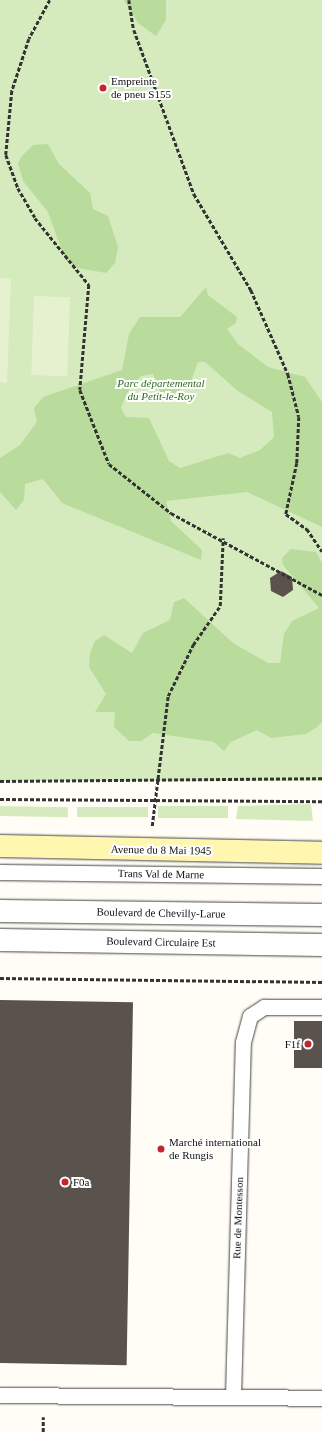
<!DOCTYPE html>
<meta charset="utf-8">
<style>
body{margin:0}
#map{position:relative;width:322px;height:1432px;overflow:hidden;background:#fffdf5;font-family:Georgia,serif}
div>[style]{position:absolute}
.green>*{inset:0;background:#d5ebbd;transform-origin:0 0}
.forest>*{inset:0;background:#b9dc9c}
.pitch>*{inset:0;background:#e6f2cf;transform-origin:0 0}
.building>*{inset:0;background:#5a524d;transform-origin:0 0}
.path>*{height:2.5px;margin-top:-1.25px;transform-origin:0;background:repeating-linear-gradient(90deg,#333 0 4px,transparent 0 6px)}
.roads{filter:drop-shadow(0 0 1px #444) drop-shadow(0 0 1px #444)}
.service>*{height:15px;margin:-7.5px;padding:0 7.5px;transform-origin:7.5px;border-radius:7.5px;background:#fff}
.minor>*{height:22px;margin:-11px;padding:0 11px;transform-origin:11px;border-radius:11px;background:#fff}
.secondary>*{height:22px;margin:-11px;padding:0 11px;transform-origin:11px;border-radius:11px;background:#fff6b0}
.dots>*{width:11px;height:11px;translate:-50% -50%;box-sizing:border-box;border:2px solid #fff;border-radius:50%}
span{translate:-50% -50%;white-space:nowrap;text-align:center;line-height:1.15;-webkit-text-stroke:4px #fff;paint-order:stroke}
.poi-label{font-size:11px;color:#111}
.left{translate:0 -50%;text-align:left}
.right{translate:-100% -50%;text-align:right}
.park-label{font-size:11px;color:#2f6b1f;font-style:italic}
.street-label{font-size:11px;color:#111}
</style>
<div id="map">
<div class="green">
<div style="left:0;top:0;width:322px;height:781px"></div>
<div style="clip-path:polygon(311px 804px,313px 821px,236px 819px,238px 806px)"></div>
<div style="left:0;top:806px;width:68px;height:10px;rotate:1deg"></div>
<div style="left:158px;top:806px;width:70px;height:12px"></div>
<div style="left:77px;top:807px;width:71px;height:10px"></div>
</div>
<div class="forest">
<div style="clip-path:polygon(124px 0,166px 0,166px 20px,156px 36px,138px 23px)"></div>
<div style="clip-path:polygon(48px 144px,59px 164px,90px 193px,93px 209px,108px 216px,118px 247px,115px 263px,106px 273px,78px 268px,65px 260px,48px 212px,23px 181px,18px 163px,22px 156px,33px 145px)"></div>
<div style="clip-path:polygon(evenodd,206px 287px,208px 295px,237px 317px,236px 323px,227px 329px,238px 344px,268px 367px,305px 377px,322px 402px,322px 527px,247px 492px,166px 501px,171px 521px,202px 550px,201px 560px,62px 503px,43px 479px,25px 484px,24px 500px,16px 510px,0 492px,0 458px,20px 445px,37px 422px,34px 408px,43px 397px,122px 370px,129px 334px,140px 317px,180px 317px,206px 287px,198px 362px,205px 362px,238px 391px,272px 412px,274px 437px,260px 450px,240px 458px,228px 453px,180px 468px,169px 461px,149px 418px,126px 417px,121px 408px,127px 393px,141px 376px,153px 374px,161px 395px,173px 394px,190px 384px,198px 362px)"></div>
<div style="clip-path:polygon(291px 549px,316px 552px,322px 563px,322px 722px,317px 727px,306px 734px,271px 738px,257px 730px,231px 742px,224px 751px,214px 742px,153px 733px,141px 741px,129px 741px,114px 727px,115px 712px,95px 712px,106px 694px,89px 667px,90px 653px,95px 641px,104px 635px,132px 653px,143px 633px,170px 620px,174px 602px,184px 598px,233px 643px,268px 663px,280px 663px,284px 634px,292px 621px,319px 608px,283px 565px,282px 558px)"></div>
</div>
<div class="pitch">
<div style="clip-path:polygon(0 278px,11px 279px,7px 383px,0 382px)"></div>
<div style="left:34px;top:296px;width:36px;height:79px;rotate:2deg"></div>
</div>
<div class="building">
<div style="clip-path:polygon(281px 571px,292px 577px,293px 590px,283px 597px,271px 591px,270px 578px)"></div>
<div style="left:0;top:1000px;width:133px;height:363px;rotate:1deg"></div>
<div style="left:294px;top:1021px;width:28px;height:47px"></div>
</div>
<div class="path">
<div style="left:50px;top:0;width:44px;rotate:118.3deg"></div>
<div style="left:29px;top:39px;width:55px;rotate:108.1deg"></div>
<div style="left:12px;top:91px;width:64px;rotate:95.4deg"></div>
<div style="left:6px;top:155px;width:35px;rotate:70deg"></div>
<div style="left:18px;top:188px;width:34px;rotate:60deg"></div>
<div style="left:35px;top:218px;width:86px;rotate:51.1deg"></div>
<div style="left:89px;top:285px;width:105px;rotate:94.9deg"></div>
<div style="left:80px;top:390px;width:79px;rotate:68.6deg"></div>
<div style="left:109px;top:464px;width:79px;rotate:38.3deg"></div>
<div style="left:171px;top:513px;width:172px;rotate:28.5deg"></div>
<div style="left:129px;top:0;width:30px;rotate:81deg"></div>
<div style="left:134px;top:30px;width:175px;rotate:69.9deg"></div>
<div style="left:194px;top:194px;width:112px;rotate:59.3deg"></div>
<div style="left:251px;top:290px;width:92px;rotate:66.2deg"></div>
<div style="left:288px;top:374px;width:44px;rotate:75.7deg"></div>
<div style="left:299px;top:417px;width:46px;rotate:92.5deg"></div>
<div style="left:297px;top:463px;width:52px;rotate:102.2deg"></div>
<div style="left:286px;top:514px;width:26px;rotate:36deg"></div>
<div style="left:307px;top:529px;width:27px;rotate:56deg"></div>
<div style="left:0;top:781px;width:322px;rotate:-0.5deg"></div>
<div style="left:0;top:799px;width:322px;rotate:0.4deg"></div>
<div style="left:152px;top:826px;width:131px;rotate:-83deg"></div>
<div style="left:168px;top:696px;width:57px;rotate:-63.9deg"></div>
<div style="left:193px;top:645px;width:47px;rotate:-55.3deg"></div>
<div style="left:220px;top:606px;width:68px;rotate:-87.5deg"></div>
<div style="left:0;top:978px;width:322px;rotate:0.7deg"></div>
<div style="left:43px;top:1432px;width:15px;rotate:-90deg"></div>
</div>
<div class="roads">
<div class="service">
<div style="left:0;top:872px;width:322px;rotate:0.7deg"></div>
<div style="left:0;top:1395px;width:322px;rotate:0.5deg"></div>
<div style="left:233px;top:1396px;width:354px;rotate:-88.4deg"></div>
<div style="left:243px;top:1042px;width:27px;rotate:-75deg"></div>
<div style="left:250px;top:1016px;width:17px;rotate:-33deg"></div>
<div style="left:264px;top:1007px;width:58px"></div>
</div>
<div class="minor">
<div style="left:0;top:911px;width:322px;rotate:0.7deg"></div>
<div style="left:0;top:940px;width:322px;rotate:0.9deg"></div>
</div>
<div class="secondary">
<div style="left:0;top:846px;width:322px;rotate:1.2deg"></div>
</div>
</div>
<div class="dots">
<div style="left:103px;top:88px;background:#c4262e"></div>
<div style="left:308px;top:1044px;background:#c4262e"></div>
<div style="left:161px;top:1149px;background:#c4262e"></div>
<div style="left:65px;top:1182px;background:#c4262e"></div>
</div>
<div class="poi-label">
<span class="left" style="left:111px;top:88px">Empreinte<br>de pneu S155</span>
<span class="right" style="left:300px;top:1044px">F1f</span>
<span class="left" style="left:169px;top:1149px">Marché international<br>de Rungis</span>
<span class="left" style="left:73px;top:1182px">F0a</span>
</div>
<div class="park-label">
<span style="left:161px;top:390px">Parc départemental<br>du Petit-le-Roy</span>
</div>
<div class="street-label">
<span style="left:161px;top:850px;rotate:1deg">Avenue du 8 Mai 1945</span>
<span style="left:161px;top:874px;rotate:1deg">Trans Val de Marne</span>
<span style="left:161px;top:913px;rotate:1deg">Boulevard de Chevilly-Larue</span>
<span style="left:161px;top:942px;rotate:1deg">Boulevard Circulaire Est</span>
<span style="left:238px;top:1218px;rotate:-88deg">Rue de Montesson</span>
</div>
</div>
